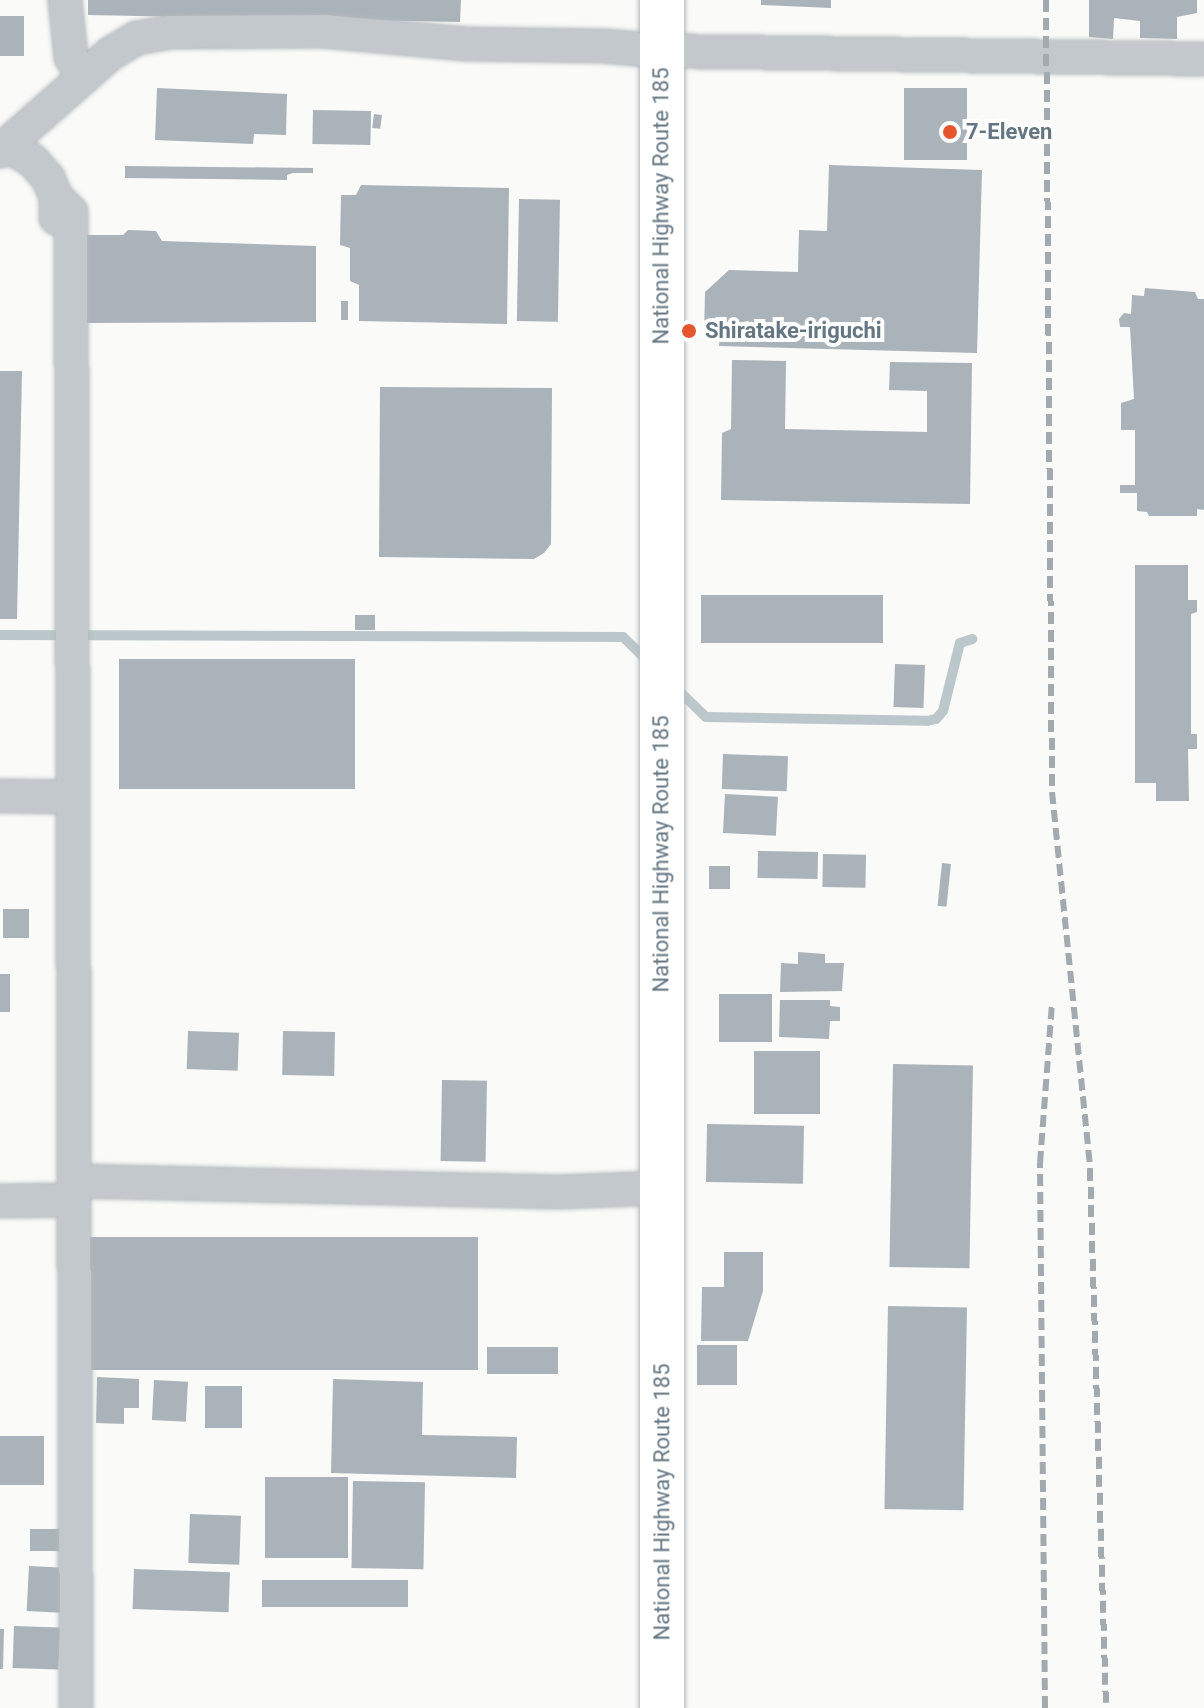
<!DOCTYPE html>
<style>
body{margin:0}
#map{position:relative;width:1204px;height:1708px;overflow:hidden;background:#fafaf8;font-family:Roboto,sans-serif}
div>[style]{position:absolute}
.stream>*{height:10px;margin:-5px;padding:0 5px;transform-origin:5px;border-radius:5px;background:#bbc7cb}
.building>*{inset:0;background:#aab3b9;transform-origin:0 0}
.roads{filter:drop-shadow(0 0 2px #b4b9bd) drop-shadow(0 0 2px #b4b9bd)}
.minor>*{height:32px;margin:-16px;padding:0 16px;transform-origin:16px;border-radius:16px;background:#c3c8cc}
.highway>*{height:44px;margin:-22px;padding:0 22px;transform-origin:22px;border-radius:22px;background:#fff}
.rail>*{height:6px;margin-top:-3px;transform-origin:0;background:repeating-linear-gradient(90deg,#a2aab0 0 12px,transparent 0 18px)}
.dots>*{width:22px;height:22px;translate:-50% -50%;box-sizing:border-box;border:4px solid #fff;border-radius:50%}
span{translate:-50% -50%;white-space:nowrap;text-align:center;line-height:1.15;-webkit-text-stroke:8px #fff;paint-order:stroke}
.poi-label{font-size:22px;color:#657683;font-weight:700}
.left{translate:0 -50%;text-align:left}
.street-label{font-size:22px;color:#657683}
</style>
<div id="map">
<div class="stream">
<div style="left:0;top:635px;width:623px;rotate:0.18deg"></div>
<div style="left:623px;top:637px;width:35px;rotate:44deg"></div>
<div style="left:677px;top:689px;width:40px;rotate:44deg"></div>
<div style="left:706px;top:717px;width:221px;rotate:1deg"></div>
<div style="left:927px;top:721px;width:9px;rotate:-13deg"></div>
<div style="left:936px;top:719px;width:11px;rotate:-49deg"></div>
<div style="left:943px;top:711px;width:70px;rotate:-76deg"></div>
<div style="left:960px;top:643px;width:13px;rotate:-18deg"></div>
</div>
<div class="building">
<div style="clip-path:polygon(88px 0,461px 0,460px 22px,88px 15px)"></div>
<div style="clip-path:polygon(761px 0,831px 0,831px 8px,761px 5px)"></div>
<div style="clip-path:polygon(1089px 0,1197px 0,1197px 13px,1177px 17px,1177px 39px,1140px 38px,1140px 21px,1114px 18px,1113px 39px,1089px 37px)"></div>
<div style="left:0;top:16px;width:24px;height:40px"></div>
<div style="clip-path:polygon(157px 88px,287px 94px,286px 135px,254px 134px,253px 144px,155px 140px)"></div>
<div style="left:967px;top:88px;width:72px;height:63px;rotate:90deg"></div>
<div style="left:313px;top:110px;width:58px;height:34px;rotate:1deg"></div>
<div style="left:374px;top:114px;width:8px;height:14px;rotate:7deg"></div>
<div style="clip-path:polygon(829px 165px,982px 170px,977px 353px,719px 346px,720px 334px,704px 334px,705px 292px,729px 270px,798px 272px,799px 230px,827px 231px)"></div>
<div style="clip-path:polygon(125px 166px,313px 168px,313px 173px,293px 173px,287px 175px,287px 180px,125px 178px)"></div>
<div style="clip-path:polygon(361px 185px,509px 188px,507px 324px,359px 321px,359px 285px,350px 281px,350px 248px,340px 245px,341px 195px,356px 195px)"></div>
<div style="left:519px;top:199px;width:41px;height:122px;rotate:1deg"></div>
<div style="clip-path:polygon(128px 230px,156px 231px,162px 241px,316px 246px,316px 322px,87px 323px,87px 235px,123px 235px)"></div>
<div style="clip-path:polygon(1145px 288px,1195px 292px,1198px 299px,1204px 299px,1204px 510px,1197px 509px,1197px 516px,1149px 516px,1147px 512px,1137px 511px,1137px 493px,1120px 493px,1120px 485px,1135px 485px,1135px 430px,1121px 430px,1121px 403px,1134px 399px,1130px 327px,1120px 327px,1119px 319px,1124px 313px,1131px 314px,1132px 295px,1144px 296px)"></div>
<div style="left:341px;top:301px;width:7px;height:19px"></div>
<div style="clip-path:polygon(732px 360px,786px 361px,785px 429px,927px 432px,927px 391px,889px 390px,890px 362px,972px 363px,970px 504px,721px 500px,722px 433px,731px 429px)"></div>
<div style="clip-path:polygon(0 371px,22px 371px,17px 619px,0 619px)"></div>
<div style="clip-path:polygon(380px 387px,552px 388px,551px 544px,544px 553px,534px 559px,379px 557px)"></div>
<div style="clip-path:polygon(1135px 565px,1188px 565px,1188px 600px,1197px 600px,1197px 612px,1191px 614px,1191px 734px,1197px 734px,1197px 749px,1188px 749px,1189px 801px,1156px 801px,1156px 783px,1135px 783px)"></div>
<div style="left:701px;top:595px;width:182px;height:48px"></div>
<div style="left:355px;top:615px;width:20px;height:15px"></div>
<div style="left:355px;top:659px;width:130px;height:236px;rotate:90deg"></div>
<div style="left:895px;top:664px;width:30px;height:43px;rotate:2deg"></div>
<div style="left:723px;top:754px;width:65px;height:35px;rotate:2deg"></div>
<div style="left:725px;top:794px;width:53px;height:39px;rotate:3deg"></div>
<div style="left:758px;top:851px;width:60px;height:27px;rotate:1deg"></div>
<div style="left:823px;top:854px;width:43px;height:33px;rotate:1deg"></div>
<div style="left:942px;top:863px;width:9px;height:43px;rotate:6deg"></div>
<div style="left:709px;top:866px;width:21px;height:23px"></div>
<div style="left:3px;top:909px;width:26px;height:29px"></div>
<div style="clip-path:polygon(798px 952px,825px 954px,825px 963px,844px 963px,842px 991px,780px 992px,781px 963px,798px 964px)"></div>
<div style="left:0;top:974px;width:10px;height:38px"></div>
<div style="left:719px;top:994px;width:53px;height:48px"></div>
<div style="clip-path:polygon(780px 1000px,830px 1000px,830px 1006px,840px 1007px,840px 1021px,830px 1021px,829px 1039px,779px 1037px)"></div>
<div style="left:188px;top:1031px;width:51px;height:38px;rotate:2deg"></div>
<div style="left:283px;top:1031px;width:52px;height:44px;rotate:1deg"></div>
<div style="left:754px;top:1051px;width:66px;height:63px"></div>
<div style="left:893px;top:1064px;width:80px;height:203px;rotate:1deg"></div>
<div style="left:442px;top:1080px;width:45px;height:81px;rotate:1deg"></div>
<div style="left:707px;top:1124px;width:97px;height:58px;rotate:1deg"></div>
<div style="left:80px;top:1237px;width:398px;height:133px"></div>
<div style="clip-path:polygon(724px 1252px,763px 1252px,763px 1291px,748px 1341px,701px 1341px,702px 1287px,724px 1287px)"></div>
<div style="left:888px;top:1306px;width:79px;height:203px;rotate:1deg"></div>
<div style="left:697px;top:1345px;width:40px;height:40px"></div>
<div style="left:487px;top:1347px;width:71px;height:27px"></div>
<div style="clip-path:polygon(97px 1377px,139px 1379px,139px 1408px,124px 1408px,124px 1424px,96px 1423px)"></div>
<div style="clip-path:polygon(333px 1379px,423px 1382px,422px 1435px,517px 1437px,516px 1478px,331px 1473px)"></div>
<div style="left:154px;top:1380px;width:34px;height:40px;rotate:3deg"></div>
<div style="left:205px;top:1386px;width:37px;height:42px"></div>
<div style="left:0;top:1436px;width:44px;height:49px"></div>
<div style="left:265px;top:1477px;width:83px;height:81px"></div>
<div style="left:353px;top:1481px;width:72px;height:87px;rotate:1deg"></div>
<div style="left:190px;top:1514px;width:51px;height:49px;rotate:2deg"></div>
<div style="left:30px;top:1529px;width:29px;height:22px"></div>
<div style="left:29px;top:1566px;width:35px;height:45px;rotate:3deg"></div>
<div style="left:134px;top:1569px;width:96px;height:40px;rotate:2deg"></div>
<div style="left:262px;top:1580px;width:146px;height:27px"></div>
<div style="left:14px;top:1626px;width:46px;height:42px;rotate:2deg"></div>
<div style="clip-path:polygon(0 1629px,4px 1629px,3px 1669px,0 1669px)"></div>
</div>
<div class="roads">
<div class="minor">
<div style="left:65px;top:0;width:57px;rotate:84deg"></div>
<div style="left:71px;top:57px;width:23px;rotate:59deg"></div>
<div style="left:9px;top:146px;width:28px;rotate:32deg"></div>
<div style="left:33px;top:161px;width:23px;rotate:49deg"></div>
<div style="left:48px;top:178px;width:21px;rotate:67deg"></div>
<div style="left:56px;top:197px;width:21px;rotate:90deg"></div>
<div style="left:0;top:151px;width:147px;rotate:-41.4deg"></div>
<div style="left:110px;top:54px;width:31px;rotate:-31deg"></div>
<div style="left:137px;top:38px;width:34px;rotate:-10deg"></div>
<div style="left:170px;top:32px;width:153px;rotate:-0.4deg"></div>
<div style="left:323px;top:31px;width:144px;rotate:5.2deg"></div>
<div style="left:466px;top:44px;width:138px;rotate:0.8deg"></div>
<div style="left:604px;top:46px;width:57px;rotate:5deg"></div>
<div style="left:661px;top:51px;width:543px;rotate:0.84deg"></div>
<div style="left:56px;top:197px;width:21px;rotate:45deg"></div>
<div style="left:71px;top:212px;width:1496px;rotate:89.81deg"></div>
<div style="left:0;top:796px;width:73px;rotate:0.8deg"></div>
<div style="left:74px;top:1181px;width:485px;rotate:1.3deg"></div>
<div style="left:559px;top:1192px;width:102px;rotate:-2.2deg"></div>
<div style="left:0;top:1201px;width:74px;rotate:-0.8deg"></div>
</div>
<div class="highway">
<div style="left:662px;top:1708px;width:1708px;rotate:-90deg"></div>
</div>
</div>
<div class="rail">
<div style="left:1046px;top:0;width:792px;rotate:89.57deg"></div>
<div style="left:1052px;top:792px;width:379px;rotate:84.2deg"></div>
<div style="left:1090px;top:1169px;width:539px;rotate:88.3deg"></div>
<div style="left:1045px;top:1708px;width:545px;rotate:-90.53deg"></div>
<div style="left:1040px;top:1163px;width:159px;rotate:-85.7deg"></div>
</div>
<div class="dots">
<div style="left:950px;top:132px;background:#e4572e"></div>
<div style="left:689px;top:331px;background:#e4572e"></div>
</div>
<div class="poi-label">
<span class="left" style="left:966px;top:132px">7-Eleven</span>
<span class="left" style="left:705px;top:331px">Shiratake-iriguchi</span>
</div>
<div class="street-label">
<span style="left:661px;top:206px;rotate:-90deg">National Highway Route 185</span>
<span style="left:661px;top:854px;rotate:-90deg">National Highway Route 185</span>
<span style="left:662px;top:1502px;rotate:-90deg">National Highway Route 185</span>
</div>
</div>
